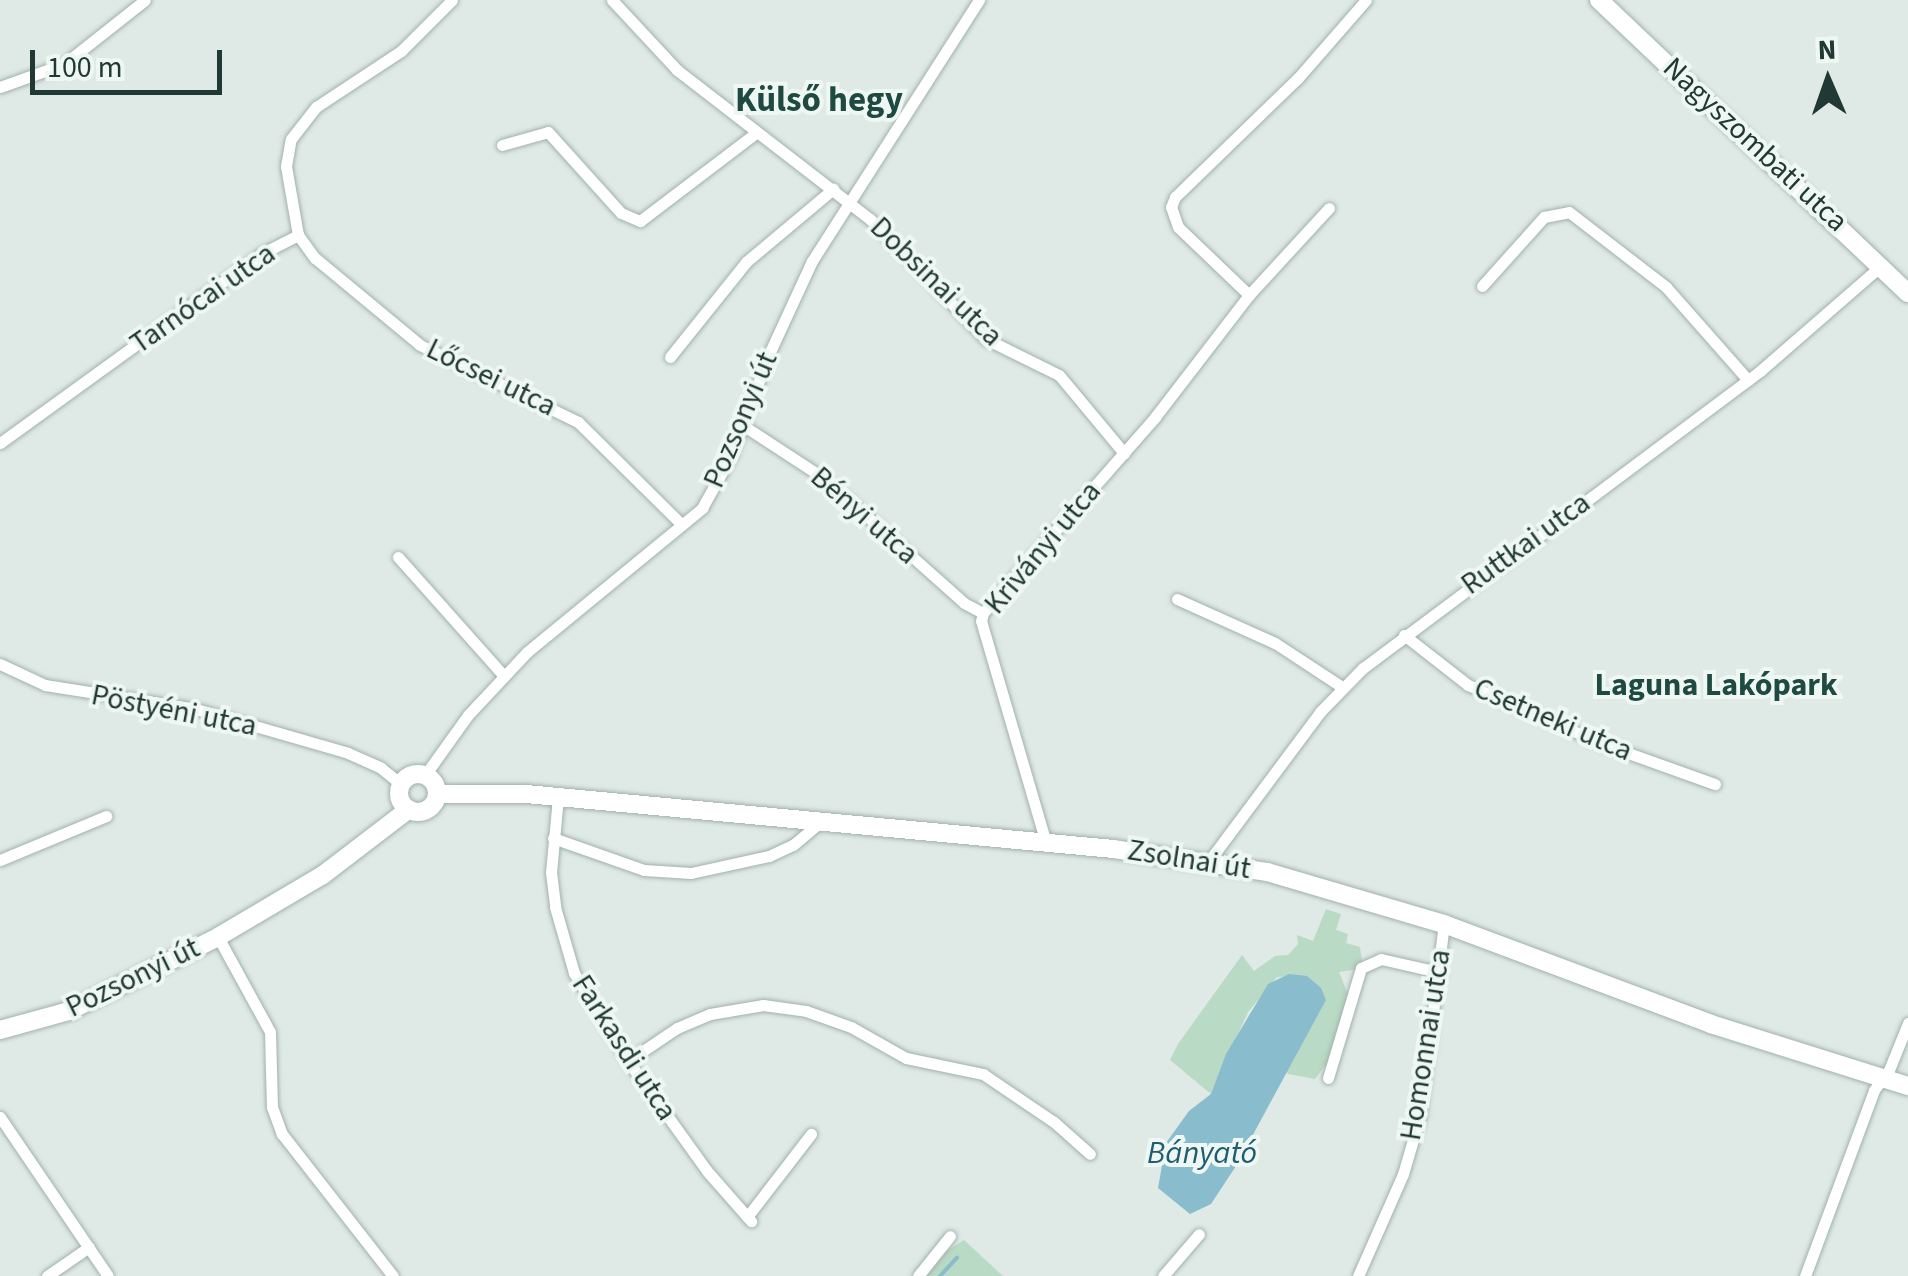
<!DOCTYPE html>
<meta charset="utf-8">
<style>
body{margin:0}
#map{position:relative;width:1908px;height:1276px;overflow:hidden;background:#dfeae6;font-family:"Source Sans 3",sans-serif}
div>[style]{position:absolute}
.green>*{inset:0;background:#b9dac4}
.water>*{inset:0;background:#89bdcd}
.stream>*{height:4px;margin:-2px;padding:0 2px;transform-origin:2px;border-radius:2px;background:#89bdcd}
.roads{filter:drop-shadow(0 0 2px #a2b1ad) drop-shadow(0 0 2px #a2b1ad)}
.street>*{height:11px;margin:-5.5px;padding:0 5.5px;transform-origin:5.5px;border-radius:5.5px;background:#fff}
.secondary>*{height:18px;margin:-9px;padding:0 9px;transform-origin:9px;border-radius:9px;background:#fff}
.secondary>.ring{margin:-9px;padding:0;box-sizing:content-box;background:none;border:18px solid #fff;border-radius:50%}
span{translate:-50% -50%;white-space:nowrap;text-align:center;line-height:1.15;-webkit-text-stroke:8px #eff7f3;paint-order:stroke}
.street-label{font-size:30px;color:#213934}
.neighbourhood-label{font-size:32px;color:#1e4a42;font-weight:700}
.water-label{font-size:32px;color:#1f5d71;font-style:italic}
.quarter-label{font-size:35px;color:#1e4a42;font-weight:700}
.north{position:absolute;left:1778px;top:30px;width:100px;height:100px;-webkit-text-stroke:8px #eff7f3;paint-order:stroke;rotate:358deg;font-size:28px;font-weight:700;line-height:40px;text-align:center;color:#213934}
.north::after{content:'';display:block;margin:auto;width:35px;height:45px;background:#213934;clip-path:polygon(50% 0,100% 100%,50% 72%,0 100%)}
.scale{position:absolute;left:30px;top:50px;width:192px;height:45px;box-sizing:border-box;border:5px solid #213934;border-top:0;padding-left:12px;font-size:30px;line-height:35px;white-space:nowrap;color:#213934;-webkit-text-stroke:8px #eff7f3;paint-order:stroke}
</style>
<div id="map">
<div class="green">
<div style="clip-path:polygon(1326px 909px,1341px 914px,1336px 930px,1348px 934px,1346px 943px,1360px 947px,1362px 961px,1358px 969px,1339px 972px,1348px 994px,1330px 1059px,1315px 1079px,1288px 1074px,1285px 1069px,1326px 1000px,1306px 976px,1277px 977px,1248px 1012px,1211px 1094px,1170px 1060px,1178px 1044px,1242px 955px,1254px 971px,1275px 956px,1288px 955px,1298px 944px,1297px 935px,1313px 941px)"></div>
<div style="clip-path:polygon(964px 1240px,1003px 1276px,925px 1276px,942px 1254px)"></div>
</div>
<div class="water">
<div style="clip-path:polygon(1289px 974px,1307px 976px,1321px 988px,1326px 1000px,1236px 1166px,1211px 1204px,1190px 1214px,1158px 1188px,1166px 1143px,1189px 1111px,1211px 1094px,1226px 1054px,1268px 984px)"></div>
</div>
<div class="stream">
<div style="left:940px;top:1276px;width:25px;rotate:-47deg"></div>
</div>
<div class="roads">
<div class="street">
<div style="left:612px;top:0;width:96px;rotate:47.1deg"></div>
<div style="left:677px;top:70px;width:244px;rotate:37.7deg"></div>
<div style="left:870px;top:219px;width:167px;rotate:46deg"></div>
<div style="left:986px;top:339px;width:81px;rotate:26.3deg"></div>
<div style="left:1059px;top:375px;width:102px;rotate:50.2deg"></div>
<div style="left:0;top:87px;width:68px;rotate:-19.8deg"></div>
<div style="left:64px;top:64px;width:103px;rotate:-38.3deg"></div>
<div style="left:502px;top:145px;width:48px;rotate:-15.8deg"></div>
<div style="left:548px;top:132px;width:109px;rotate:48deg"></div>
<div style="left:621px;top:213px;width:21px;rotate:23deg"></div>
<div style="left:640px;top:221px;width:146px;rotate:-37.2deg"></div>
<div style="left:298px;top:235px;width:29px;rotate:54deg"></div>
<div style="left:315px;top:258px;width:136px;rotate:39.6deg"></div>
<div style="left:420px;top:345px;width:176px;rotate:26deg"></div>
<div style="left:578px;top:422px;width:146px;rotate:44.7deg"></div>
<div style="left:1482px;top:286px;width:93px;rotate:-48.1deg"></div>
<div style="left:1544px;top:217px;width:25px;rotate:-11deg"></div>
<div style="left:1569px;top:212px;width:123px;rotate:37.7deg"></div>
<div style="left:1666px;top:287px;width:124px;rotate:48.6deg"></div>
<div style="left:1249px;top:295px;width:98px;rotate:-136.2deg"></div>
<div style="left:1178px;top:227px;width:21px;rotate:-109deg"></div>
<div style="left:1171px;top:207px;width:11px;rotate:-68deg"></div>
<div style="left:1175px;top:197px;width:171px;rotate:-44.1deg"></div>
<div style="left:1298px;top:78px;width:103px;rotate:-48.9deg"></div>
<div style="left:670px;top:357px;width:122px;rotate:-51.3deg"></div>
<div style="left:746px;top:262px;width:114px;rotate:-40deg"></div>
<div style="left:741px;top:424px;width:100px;rotate:33.2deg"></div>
<div style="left:825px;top:479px;width:186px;rotate:41.7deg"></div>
<div style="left:964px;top:603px;width:21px;rotate:28deg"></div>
<div style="left:0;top:443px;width:322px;rotate:-35.9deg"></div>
<div style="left:261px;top:254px;width:42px;rotate:-27.2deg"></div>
<div style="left:298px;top:235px;width:70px;rotate:-99.9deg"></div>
<div style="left:286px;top:166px;width:27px;rotate:-80deg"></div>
<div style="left:291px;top:139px;width:41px;rotate:-52deg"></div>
<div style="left:316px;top:107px;width:102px;rotate:-33.4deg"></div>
<div style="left:401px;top:51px;width:72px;rotate:-45deg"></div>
<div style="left:398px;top:557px;width:158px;rotate:48.3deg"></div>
<div style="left:1177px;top:599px;width:107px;rotate:24.2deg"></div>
<div style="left:1275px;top:643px;width:80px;rotate:33.3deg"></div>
<div style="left:1404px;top:635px;width:81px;rotate:38deg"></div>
<div style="left:1468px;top:685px;width:147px;rotate:23.6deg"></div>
<div style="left:1603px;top:744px;width:119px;rotate:19.7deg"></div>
<div style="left:0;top:664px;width:50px;rotate:25deg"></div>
<div style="left:45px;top:685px;width:153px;rotate:9deg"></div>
<div style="left:196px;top:709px;width:158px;rotate:16.1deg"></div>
<div style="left:348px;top:753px;width:36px;rotate:24deg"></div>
<div style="left:381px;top:768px;width:26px;rotate:39deg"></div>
<div style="left:425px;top:775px;width:74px;rotate:-54.4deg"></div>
<div style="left:468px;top:715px;width:86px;rotate:-46.9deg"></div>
<div style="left:527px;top:652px;width:227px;rotate:-39.4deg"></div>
<div style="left:702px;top:508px;width:60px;rotate:-60.9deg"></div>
<div style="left:731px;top:456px;width:109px;rotate:-69.6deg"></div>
<div style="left:769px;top:354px;width:102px;rotate:-65.2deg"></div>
<div style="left:812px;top:261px;width:310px;rotate:-57.4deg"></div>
<div style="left:558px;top:797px;width:75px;rotate:95.3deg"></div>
<div style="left:551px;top:872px;width:35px;rotate:83deg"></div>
<div style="left:555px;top:907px;width:69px;rotate:73.9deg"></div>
<div style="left:574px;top:973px;width:103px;rotate:58.5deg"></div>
<div style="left:628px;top:1061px;width:135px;rotate:54.3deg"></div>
<div style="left:707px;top:1171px;width:67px;rotate:48.7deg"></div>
<div style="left:553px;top:838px;width:96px;rotate:19.4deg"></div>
<div style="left:644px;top:870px;width:47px;rotate:3.7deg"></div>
<div style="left:691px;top:873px;width:80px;rotate:-12.3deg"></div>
<div style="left:769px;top:856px;width:26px;rotate:-25deg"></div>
<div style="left:793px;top:845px;width:34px;rotate:-40deg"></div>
<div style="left:1046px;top:843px;width:231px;rotate:-106.3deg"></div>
<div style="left:981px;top:621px;width:8px;rotate:-76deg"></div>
<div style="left:983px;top:613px;width:261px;rotate:-48.7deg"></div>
<div style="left:1155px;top:417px;width:154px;rotate:-52.4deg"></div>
<div style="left:1249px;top:295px;width:118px;rotate:-47.4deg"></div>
<div style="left:0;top:860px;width:115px;rotate:-22.5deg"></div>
<div style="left:1209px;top:861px;width:186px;rotate:-53.3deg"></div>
<div style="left:1320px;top:712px;width:62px;rotate:-45.7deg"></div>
<div style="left:1363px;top:668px;width:496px;rotate:-36.8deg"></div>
<div style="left:1760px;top:371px;width:162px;rotate:-41deg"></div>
<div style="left:218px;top:937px;width:108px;rotate:61.3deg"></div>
<div style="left:270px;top:1032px;width:75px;rotate:88.5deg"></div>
<div style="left:272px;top:1107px;width:29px;rotate:70deg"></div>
<div style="left:282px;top:1134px;width:180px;rotate:52deg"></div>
<div style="left:628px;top:1061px;width:59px;rotate:-34deg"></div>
<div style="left:677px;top:1028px;width:36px;rotate:-23deg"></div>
<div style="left:710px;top:1014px;width:54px;rotate:-9.6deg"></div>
<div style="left:763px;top:1005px;width:43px;rotate:7.9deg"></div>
<div style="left:806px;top:1011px;width:48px;rotate:19.6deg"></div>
<div style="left:851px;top:1027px;width:63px;rotate:29.4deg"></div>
<div style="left:906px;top:1058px;width:79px;rotate:11.7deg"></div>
<div style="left:983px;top:1074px;width:86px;rotate:34.1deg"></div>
<div style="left:1054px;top:1122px;width:48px;rotate:41.6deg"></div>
<div style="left:1328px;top:1078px;width:115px;rotate:-73.3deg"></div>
<div style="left:1361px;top:968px;width:22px;rotate:-24deg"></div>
<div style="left:1381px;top:959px;width:58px;rotate:12.8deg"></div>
<div style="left:0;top:1117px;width:192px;rotate:55.8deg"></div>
<div style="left:747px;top:1217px;width:105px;rotate:-52.4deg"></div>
<div style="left:47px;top:1276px;width:51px;rotate:-34.6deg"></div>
<div style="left:918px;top:1276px;width:51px;rotate:-51.3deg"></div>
<div style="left:1163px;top:1276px;width:55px;rotate:-49.4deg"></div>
<div style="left:1358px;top:1276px;width:111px;rotate:-66.2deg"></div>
<div style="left:1403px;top:1174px;width:60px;rotate:-73.7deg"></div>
<div style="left:1420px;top:1116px;width:193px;rotate:-82.9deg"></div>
<div style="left:1805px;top:1276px;width:198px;rotate:-69.6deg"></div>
<div style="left:1874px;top:1090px;width:25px;rotate:-53deg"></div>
<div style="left:1889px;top:1070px;width:51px;rotate:-68deg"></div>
</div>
<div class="secondary">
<div style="left:1599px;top:0;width:426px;rotate:43.5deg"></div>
<div class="ring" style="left:399px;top:774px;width:20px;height:20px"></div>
<div style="left:437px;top:794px;width:89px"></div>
<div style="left:526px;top:794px;width:590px;rotate:5.35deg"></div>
<div style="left:1113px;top:849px;width:156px;rotate:8.5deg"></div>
<div style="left:1267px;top:872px;width:184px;rotate:16.4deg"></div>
<div style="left:1444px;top:924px;width:285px;rotate:20.5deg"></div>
<div style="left:1711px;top:1024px;width:207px;rotate:17.5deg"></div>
<div style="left:0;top:1030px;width:72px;rotate:-15.4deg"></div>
<div style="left:69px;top:1011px;width:166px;rotate:-26.4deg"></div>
<div style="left:218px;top:937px;width:122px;rotate:-30.6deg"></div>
<div style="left:323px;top:875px;width:108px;rotate:-37.5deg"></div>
</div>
</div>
<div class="street-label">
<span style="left:1755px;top:145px;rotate:43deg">Nagyszombati utca</span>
<span style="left:936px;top:282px;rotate:44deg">Dobsinai utca</span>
<span style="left:203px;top:299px;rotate:-35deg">Tarnócai utca</span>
<span style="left:491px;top:378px;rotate:26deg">Lőcsei utca</span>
<span style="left:741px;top:420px;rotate:-67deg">Pozsonyi út</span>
<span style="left:864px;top:516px;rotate:41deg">Bényi utca</span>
<span style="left:1526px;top:544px;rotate:-36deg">Ruttkai utca</span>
<span style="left:1043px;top:548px;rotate:-50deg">Kriványi utca</span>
<span style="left:174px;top:711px;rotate:11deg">Pöstyéni utca</span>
<span style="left:1553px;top:720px;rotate:23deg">Csetneki utca</span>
<span style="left:1189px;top:860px;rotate:9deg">Zsolnai út</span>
<span style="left:133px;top:978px;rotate:-26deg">Pozsonyi út</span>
<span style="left:1426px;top:1045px;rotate:-81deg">Homonnai utca</span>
<span style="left:624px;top:1048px;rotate:57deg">Farkasdi utca</span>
</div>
<div class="neighbourhood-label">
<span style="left:1716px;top:685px">Laguna Lakópark</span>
</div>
<div class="water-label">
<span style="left:1202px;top:1153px">Bányató</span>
</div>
<div class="quarter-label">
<span style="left:819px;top:100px">Külső hegy</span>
</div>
<div class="north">N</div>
<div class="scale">100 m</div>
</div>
